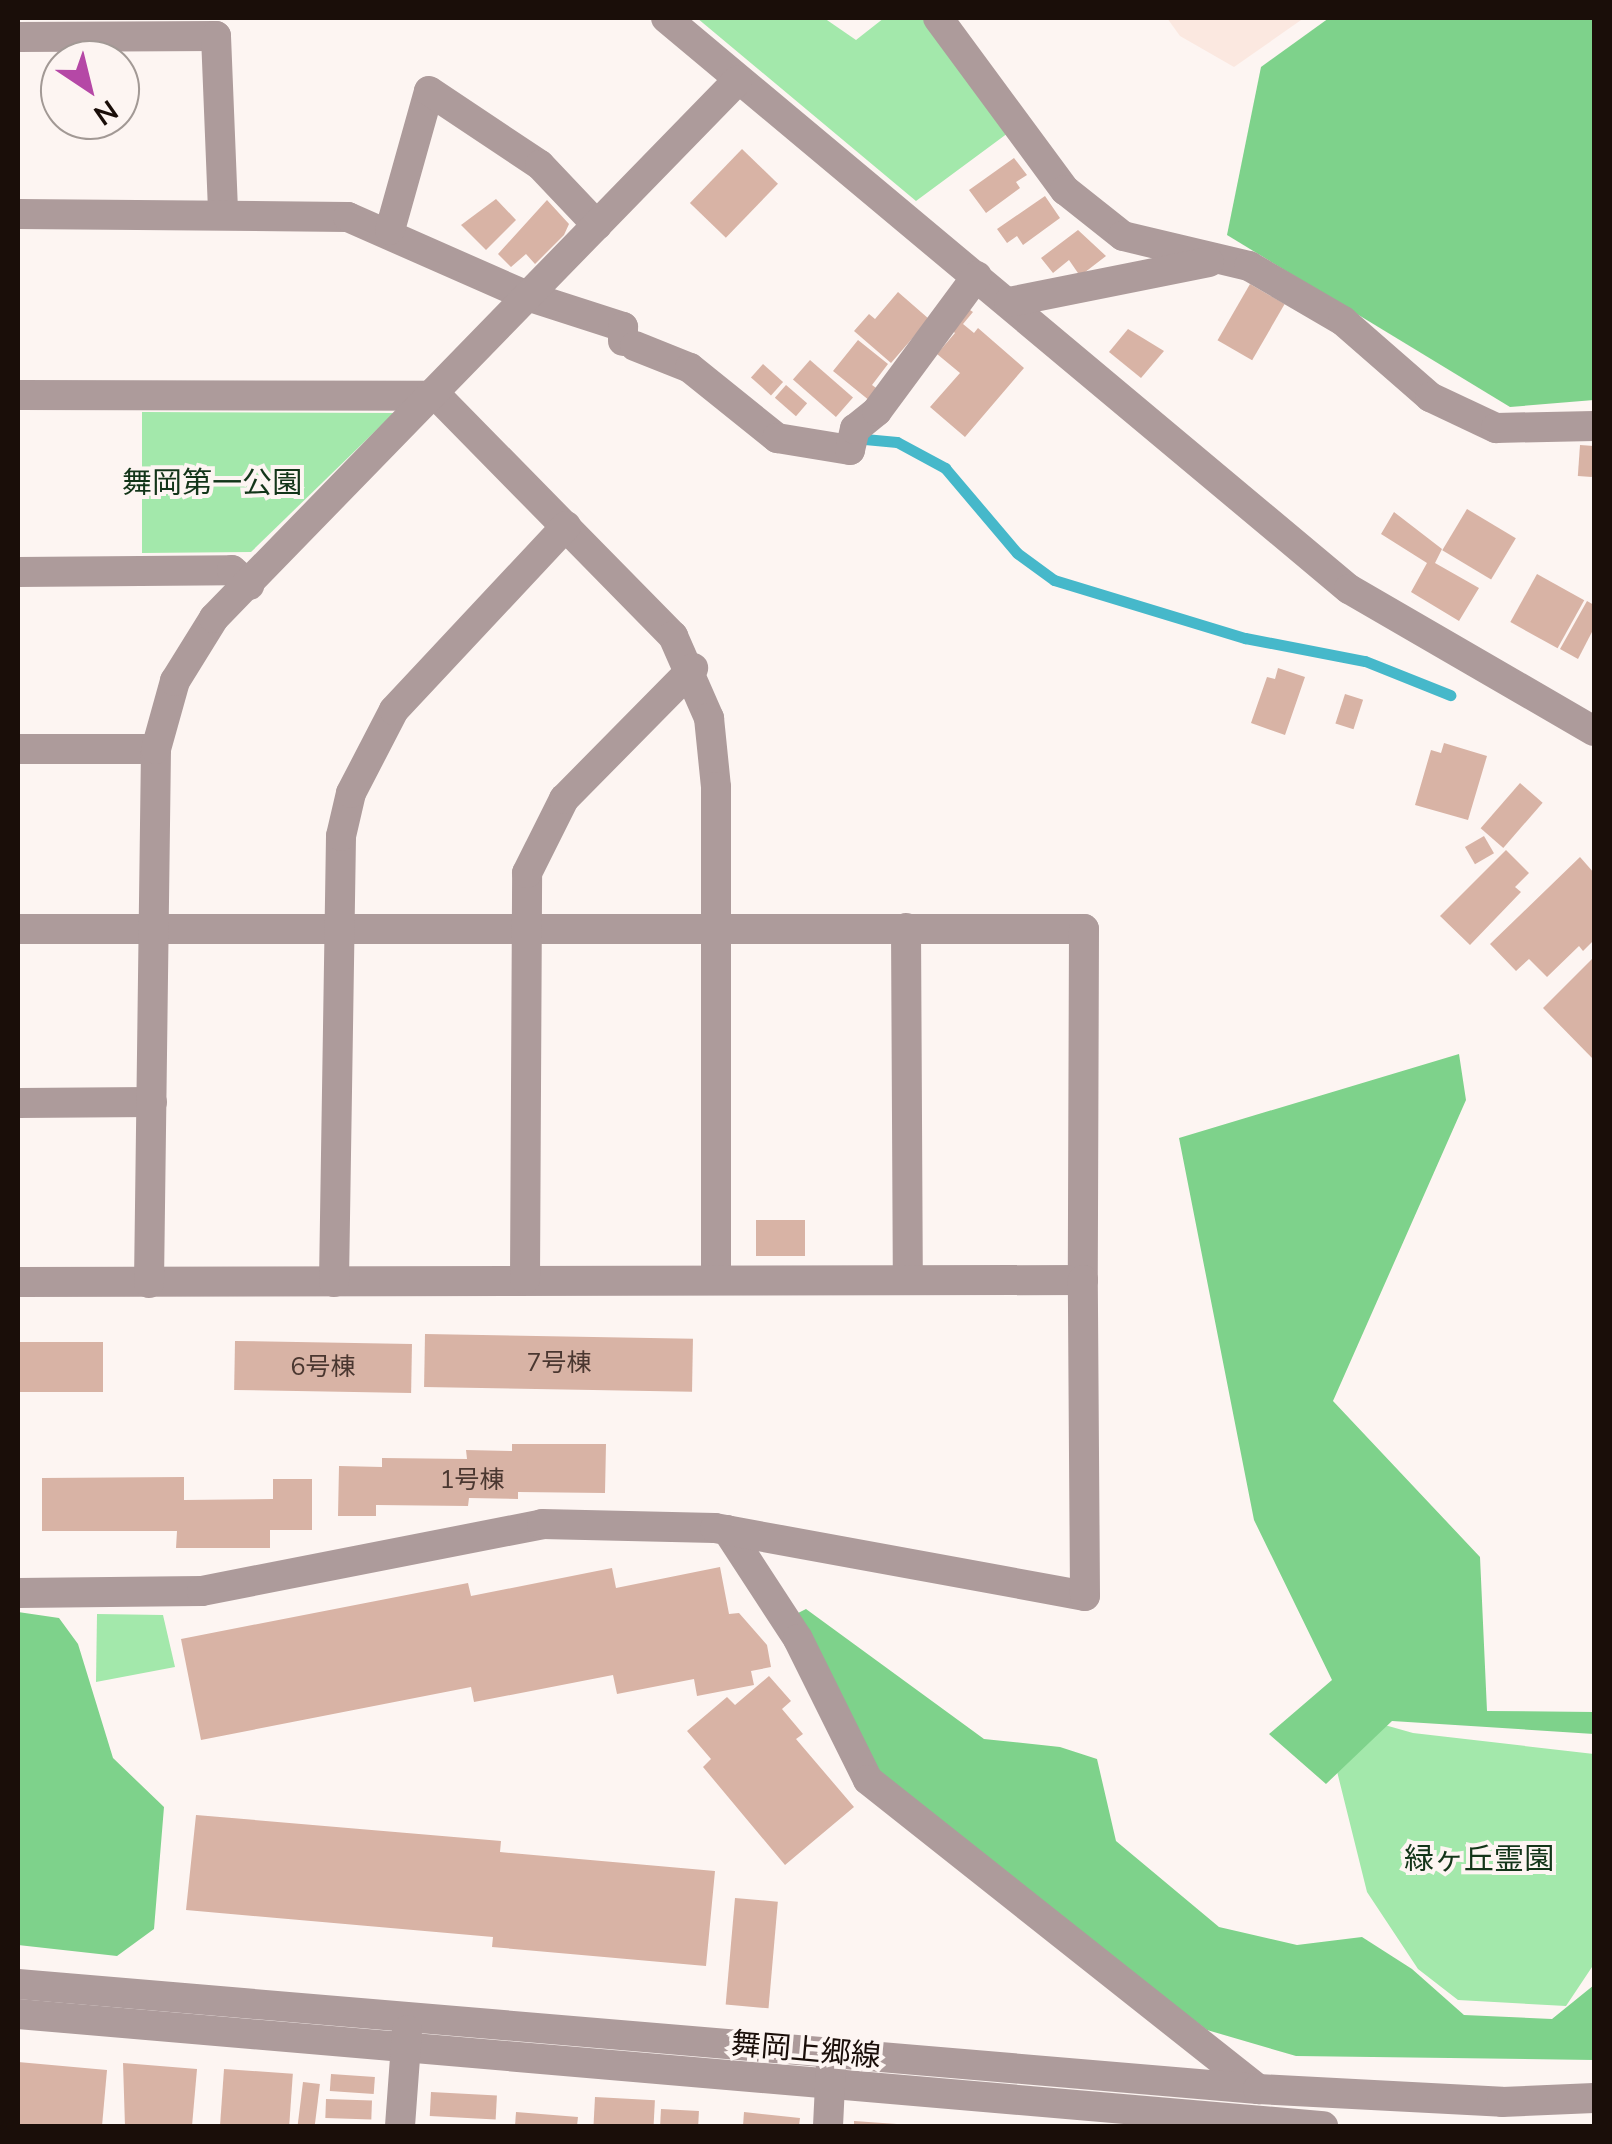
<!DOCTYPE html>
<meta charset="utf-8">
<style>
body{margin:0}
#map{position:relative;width:1612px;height:2144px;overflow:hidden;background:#fdf5f2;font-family:Mulish,"Noto Sans JP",sans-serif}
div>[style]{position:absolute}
.built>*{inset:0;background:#fbe8e0}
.green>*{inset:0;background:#a3e8ab}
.forest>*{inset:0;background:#7ed28b}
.stream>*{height:11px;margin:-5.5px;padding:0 5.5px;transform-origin:5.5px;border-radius:5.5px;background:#46b8ca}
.building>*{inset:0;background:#d8b3a5;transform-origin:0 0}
.minor>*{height:30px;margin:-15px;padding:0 15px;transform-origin:15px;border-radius:15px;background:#ad9b9b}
span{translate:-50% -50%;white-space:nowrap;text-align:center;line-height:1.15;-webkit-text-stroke:8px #fdf5f2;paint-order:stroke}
.number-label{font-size:25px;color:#4a3730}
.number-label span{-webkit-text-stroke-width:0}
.park-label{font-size:30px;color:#133519}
.street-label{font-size:30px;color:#1a0e09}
.frame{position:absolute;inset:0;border:20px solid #1a0e09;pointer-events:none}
.north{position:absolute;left:40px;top:40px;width:100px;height:100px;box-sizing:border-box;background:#fdf5f2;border:2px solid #a29995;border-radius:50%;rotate:145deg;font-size:28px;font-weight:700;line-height:40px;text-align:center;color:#1a0e09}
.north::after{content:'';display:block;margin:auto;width:35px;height:45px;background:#b548a6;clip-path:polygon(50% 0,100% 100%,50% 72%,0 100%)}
</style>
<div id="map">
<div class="built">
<div style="clip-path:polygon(1167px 18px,1304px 18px,1234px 67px,1180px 36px)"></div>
</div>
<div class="green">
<div style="clip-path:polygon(697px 18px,824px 18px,856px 40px,884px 18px,929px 18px,1008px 133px,916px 201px)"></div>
<div style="clip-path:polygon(142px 412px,394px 413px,251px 552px,142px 553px)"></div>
<div style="clip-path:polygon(97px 1614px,163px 1615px,175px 1667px,96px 1682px)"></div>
<div style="clip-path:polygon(1321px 1707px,1413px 1733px,1594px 1754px,1594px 1964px,1566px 2006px,1458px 2000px,1418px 1969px,1367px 1892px)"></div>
</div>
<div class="forest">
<div style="clip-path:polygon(1329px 18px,1594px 18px,1594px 400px,1510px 407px,1227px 235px,1261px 67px)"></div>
<div style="clip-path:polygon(1459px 1054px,1466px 1100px,1333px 1401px,1480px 1557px,1487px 1711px,1594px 1712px,1594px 1734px,1392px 1721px,1326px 1784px,1269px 1734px,1332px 1680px,1254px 1520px,1179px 1138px)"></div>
<div style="clip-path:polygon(806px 1609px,984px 1739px,1060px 1747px,1097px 1759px,1116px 1841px,1219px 1927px,1297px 1945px,1362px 1937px,1412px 1969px,1464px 2015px,1552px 2019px,1594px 1985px,1594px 2060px,1296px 2056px,1207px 2030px,872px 1777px,792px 1616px)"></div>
<div style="clip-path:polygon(18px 1612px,59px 1618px,78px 1644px,113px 1758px,164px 1807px,154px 1929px,117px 1956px,18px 1945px)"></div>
</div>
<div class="stream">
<div style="left:854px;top:438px;width:43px;rotate:5.3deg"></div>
<div style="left:897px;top:442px;width:55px;rotate:28.4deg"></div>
<div style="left:945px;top:468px;width:111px;rotate:49.7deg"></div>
<div style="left:1017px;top:553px;width:46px;rotate:36.1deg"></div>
<div style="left:1054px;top:580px;width:200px;rotate:16.9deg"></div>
<div style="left:1245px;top:638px;width:122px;rotate:10.9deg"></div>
<div style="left:1365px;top:661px;width:92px;rotate:21.8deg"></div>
</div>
<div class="building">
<div style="left:742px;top:149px;width:50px;height:75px;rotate:44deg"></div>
<div style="clip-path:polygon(1014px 158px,1027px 175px,1016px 182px,1020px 188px,986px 213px,969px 190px)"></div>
<div style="clip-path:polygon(1045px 196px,1060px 218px,1023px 245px,1017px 236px,1007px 243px,997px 229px)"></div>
<div style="clip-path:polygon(496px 199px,516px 220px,486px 250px,461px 225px)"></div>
<div style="clip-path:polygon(547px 200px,569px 224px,564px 235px,535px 264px,526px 254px,511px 267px,498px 254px)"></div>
<div style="clip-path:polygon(1078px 230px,1106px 256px,1080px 276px,1069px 260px,1053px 273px,1041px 258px)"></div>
<div style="left:1250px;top:284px;width:40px;height:65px;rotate:30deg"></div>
<div style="clip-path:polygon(898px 292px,929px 319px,891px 363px,854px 331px,869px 314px,875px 319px)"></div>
<div style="clip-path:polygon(964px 306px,973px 312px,963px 324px,974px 333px,978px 328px,1024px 368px,965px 437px,930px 407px,960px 373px,937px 354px,955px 333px,949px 328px)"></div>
<div style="clip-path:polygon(1128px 329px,1164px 351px,1141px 378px,1109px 352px)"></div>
<div style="clip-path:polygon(858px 340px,888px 364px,872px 385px,879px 390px,870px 401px,833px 371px)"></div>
<div style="left:810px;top:360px;width:57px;height:26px;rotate:41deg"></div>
<div style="left:763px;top:364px;width:27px;height:18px;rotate:42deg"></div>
<div style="left:786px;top:385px;width:28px;height:17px;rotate:41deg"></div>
<div style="left:1580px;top:445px;width:14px;height:31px;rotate:4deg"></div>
<div style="left:1467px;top:509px;width:57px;height:48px;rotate:31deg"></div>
<div style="clip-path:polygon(1394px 512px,1442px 549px,1435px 563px,1479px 588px,1459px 621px,1411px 592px,1427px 563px,1381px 534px)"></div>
<div style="left:1537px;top:574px;width:54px;height:55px;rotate:29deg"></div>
<div style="clip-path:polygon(1587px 601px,1594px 605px,1594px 628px,1578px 659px,1560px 649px)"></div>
<div style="clip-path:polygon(1278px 668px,1305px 677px,1285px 735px,1251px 723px,1267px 677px,1275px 679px)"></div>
<div style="left:1345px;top:694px;width:19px;height:31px;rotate:18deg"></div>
<div style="clip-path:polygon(1444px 743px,1487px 756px,1468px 820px,1415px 805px,1431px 750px,1441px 753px)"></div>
<div style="left:1520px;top:783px;width:30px;height:60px;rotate:41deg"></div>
<div style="left:1484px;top:836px;width:20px;height:22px;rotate:60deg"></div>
<div style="clip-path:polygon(1506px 850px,1529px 873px,1515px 887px,1521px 892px,1470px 945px,1440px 916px)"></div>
<div style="clip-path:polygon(1580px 857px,1594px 873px,1594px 940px,1583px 951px,1579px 946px,1547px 977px,1529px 959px,1516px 971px,1490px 944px)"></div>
<div style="clip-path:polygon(1594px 957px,1594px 1060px,1543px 1008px)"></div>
<div style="left:756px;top:1220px;width:49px;height:36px"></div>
<div style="left:425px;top:1334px;width:268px;height:53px;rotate:1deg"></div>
<div style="left:235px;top:1341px;width:177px;height:49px;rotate:1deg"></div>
<div style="left:103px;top:1342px;width:50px;height:85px;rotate:90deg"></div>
<div style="clip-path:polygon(512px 1444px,606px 1444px,605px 1493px,518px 1492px,518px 1499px,469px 1498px,468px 1506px,376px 1505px,376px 1516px,338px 1516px,339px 1466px,382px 1467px,382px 1458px,467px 1459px,466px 1450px,512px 1451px)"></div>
<div style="clip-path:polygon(184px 1477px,184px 1500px,273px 1499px,273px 1479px,312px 1479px,312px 1530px,270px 1530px,270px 1548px,176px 1548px,177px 1531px,42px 1531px,42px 1478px)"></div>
<div style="clip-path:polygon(720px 1567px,729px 1614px,739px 1613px,767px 1645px,771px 1667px,751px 1671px,754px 1685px,697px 1696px,694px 1679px,617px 1694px,613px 1675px,474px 1702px,471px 1687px,201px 1740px,181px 1639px,468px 1583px,471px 1596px,612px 1568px,616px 1588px)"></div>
<div style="clip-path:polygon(769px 1676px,791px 1701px,782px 1709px,803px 1734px,796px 1739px,854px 1807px,785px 1865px,703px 1767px,711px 1759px,687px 1731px,727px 1697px,735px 1705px)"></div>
<div style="clip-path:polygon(196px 1815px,501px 1841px,500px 1852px,715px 1871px,706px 1966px,492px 1947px,493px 1937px,186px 1910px)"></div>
<div style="left:735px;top:1898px;width:43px;height:107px;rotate:5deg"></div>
<div style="clip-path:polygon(18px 2062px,107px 2070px,102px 2126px,18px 2124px)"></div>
<div style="clip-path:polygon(123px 2063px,197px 2069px,192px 2126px,125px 2126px)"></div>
<div style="left:224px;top:2069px;width:69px;height:57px;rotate:4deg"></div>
<div style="left:331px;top:2074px;width:44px;height:17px;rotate:4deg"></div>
<div style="left:303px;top:2082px;width:17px;height:44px;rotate:7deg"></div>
<div style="left:431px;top:2092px;width:66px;height:24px;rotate:3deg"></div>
<div style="left:595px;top:2097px;width:60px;height:29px;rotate:3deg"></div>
<div style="left:326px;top:2099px;width:46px;height:19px;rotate:2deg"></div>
<div style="left:661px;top:2109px;width:38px;height:17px;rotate:3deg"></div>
<div style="clip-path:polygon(516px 2112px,578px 2117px,577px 2126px,515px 2126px)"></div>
<div style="clip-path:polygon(744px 2112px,800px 2118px,799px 2126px,743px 2126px)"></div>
<div style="clip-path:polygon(854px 2121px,897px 2124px,897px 2126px,854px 2126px)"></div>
</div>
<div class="minor">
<div style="left:666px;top:18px;width:890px;rotate:39.9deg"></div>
<div style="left:1349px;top:589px;width:283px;rotate:30.1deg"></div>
<div style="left:938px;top:18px;width:214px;rotate:53.6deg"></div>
<div style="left:1065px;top:190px;width:74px;rotate:38.4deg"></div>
<div style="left:1123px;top:236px;width:130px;rotate:13.4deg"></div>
<div style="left:1249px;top:266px;width:109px;rotate:30.3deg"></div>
<div style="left:1343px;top:321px;width:116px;rotate:41.1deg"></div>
<div style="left:1430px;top:397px;width:73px;rotate:25.2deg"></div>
<div style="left:1496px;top:428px;width:98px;rotate:-1.2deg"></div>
<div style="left:18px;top:37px;width:198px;rotate:-0.3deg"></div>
<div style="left:216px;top:36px;width:178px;rotate:87.7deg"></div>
<div style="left:18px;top:214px;width:330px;rotate:0.5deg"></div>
<div style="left:348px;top:217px;width:196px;rotate:23.8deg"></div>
<div style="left:527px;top:296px;width:101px;rotate:17.9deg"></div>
<div style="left:623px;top:327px;width:14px;rotate:90deg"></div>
<div style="left:390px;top:230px;width:144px;rotate:-74.3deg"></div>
<div style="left:429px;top:91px;width:133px;rotate:33.7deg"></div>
<div style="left:540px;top:165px;width:83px;rotate:46.5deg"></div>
<div style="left:1009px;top:302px;width:204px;rotate:-11.3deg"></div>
<div style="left:635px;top:346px;width:59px;rotate:21.8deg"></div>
<div style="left:690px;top:368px;width:112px;rotate:38.8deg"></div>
<div style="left:777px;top:438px;width:74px;rotate:9.3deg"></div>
<div style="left:850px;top:450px;width:22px;rotate:-77deg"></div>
<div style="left:855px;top:429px;width:28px;rotate:-39deg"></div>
<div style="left:877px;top:411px;width:168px;rotate:-53.5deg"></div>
<div style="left:18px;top:395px;width:419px;rotate:0.1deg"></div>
<div style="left:437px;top:396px;width:337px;rotate:45.5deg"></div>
<div style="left:673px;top:636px;width:90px;rotate:66.3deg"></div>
<div style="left:709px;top:718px;width:69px;rotate:84.2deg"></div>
<div style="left:716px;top:787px;width:490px;rotate:90deg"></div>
<div style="left:18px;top:572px;width:214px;rotate:-0.5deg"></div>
<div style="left:232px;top:570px;width:23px;rotate:41deg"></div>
<div style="left:18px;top:749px;width:138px"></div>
<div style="left:906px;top:928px;width:350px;rotate:89.7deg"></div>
<div style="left:18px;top:929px;width:1066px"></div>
<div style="left:1084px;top:929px;width:351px;rotate:90.2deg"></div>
<div style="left:1083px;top:1280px;width:1065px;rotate:179.89deg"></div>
<div style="left:18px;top:1103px;width:134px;rotate:-0.4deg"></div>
<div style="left:525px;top:1279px;width:406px;rotate:-89.7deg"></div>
<div style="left:527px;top:873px;width:83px;rotate:-63.4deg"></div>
<div style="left:564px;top:799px;width:184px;rotate:-45.4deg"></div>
<div style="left:334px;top:1282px;width:446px;rotate:-89.1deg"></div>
<div style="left:341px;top:836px;width:44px;rotate:-76.9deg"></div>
<div style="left:351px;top:793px;width:93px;rotate:-62.6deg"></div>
<div style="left:394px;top:710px;width:252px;rotate:-46.9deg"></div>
<div style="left:149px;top:1283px;width:534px;rotate:-89.25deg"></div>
<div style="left:156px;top:749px;width:71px;rotate:-74.4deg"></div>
<div style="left:175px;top:681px;width:74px;rotate:-58.2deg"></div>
<div style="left:214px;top:618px;width:750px;rotate:-45.76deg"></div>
<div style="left:727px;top:1530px;width:130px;rotate:56.9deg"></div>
<div style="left:798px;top:1639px;width:157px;rotate:63.6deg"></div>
<div style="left:868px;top:1780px;width:498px;rotate:38.4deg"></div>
<div style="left:18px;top:1593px;width:184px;rotate:-0.6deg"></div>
<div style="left:202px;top:1591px;width:347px;rotate:-11.1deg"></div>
<div style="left:542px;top:1524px;width:173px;rotate:1.3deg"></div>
<div style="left:715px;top:1528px;width:376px;rotate:10.4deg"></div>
<div style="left:1085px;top:1596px;width:316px;rotate:-90.4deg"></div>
<div style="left:18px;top:1984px;width:1244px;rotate:4.84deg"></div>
<div style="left:1258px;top:2089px;width:244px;rotate:3deg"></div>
<div style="left:1502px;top:2102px;width:92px;rotate:-2.5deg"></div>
<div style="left:18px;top:2014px;width:1310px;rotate:4.91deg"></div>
<div style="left:400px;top:2126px;width:96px;rotate:-85.8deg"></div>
<div style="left:828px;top:2126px;width:61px;rotate:-87.2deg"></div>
</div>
<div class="number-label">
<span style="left:559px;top:1362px">7号棟</span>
<span style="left:323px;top:1366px">6号棟</span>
<span style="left:472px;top:1479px">1号棟</span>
</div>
<div class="park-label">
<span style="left:212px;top:482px">舞岡第一公園</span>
<span style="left:1479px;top:1858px">緑ヶ丘霊園</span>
</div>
<div class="street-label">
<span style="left:806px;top:2049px;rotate:5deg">舞岡上郷線</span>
</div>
<div class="frame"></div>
<div class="north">N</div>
</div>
